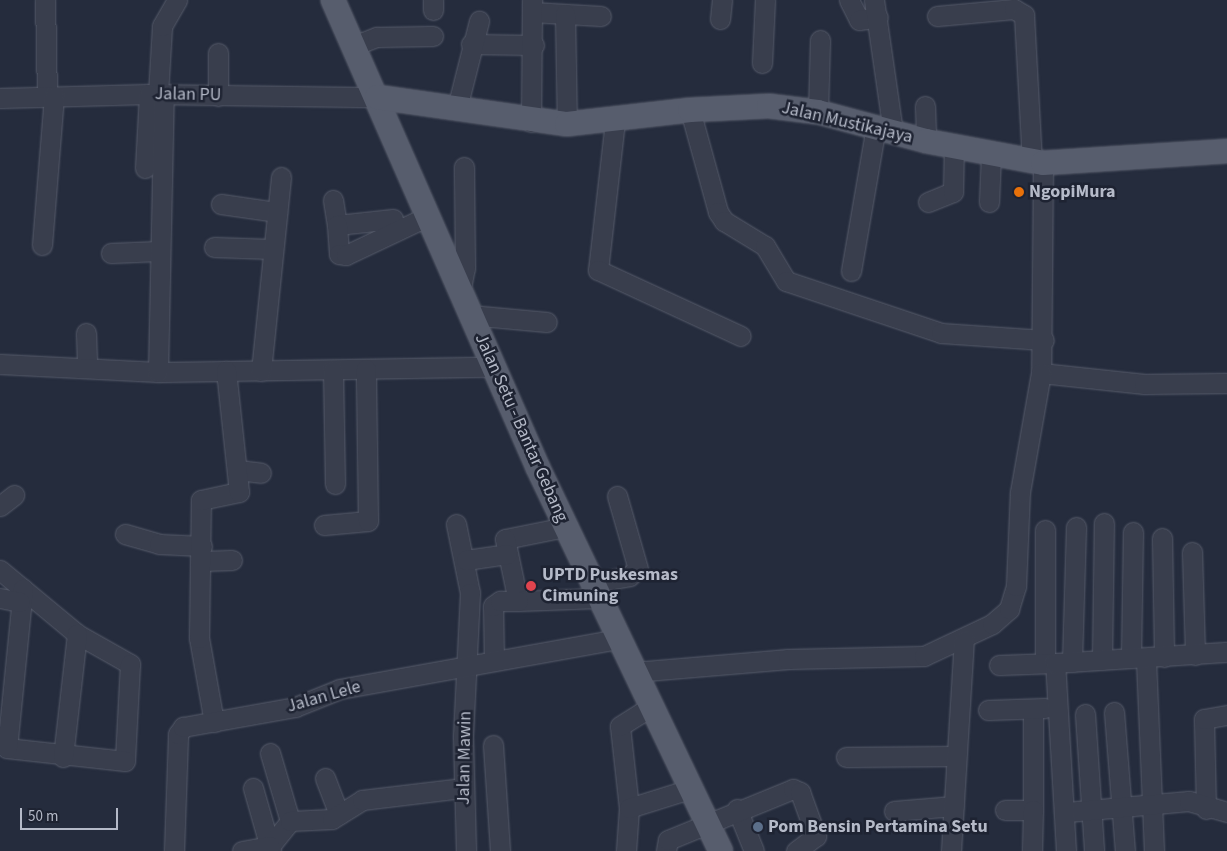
<!DOCTYPE html>
<style>
body{margin:0}
#map{position:relative;width:1227px;height:851px;overflow:hidden;background:#252c3d;font-family:"Source Sans 3",sans-serif}
div>[style]{position:absolute}
.roads{filter:drop-shadow(0 0 1px #575c6b) drop-shadow(0 0 1px #575c6b)}
.minor>*{height:19px;margin:-9.5px;padding:0 9.5px;transform-origin:9.5px;border-radius:9.5px;background:#393e4d}
.major>*{height:24px;margin:-12px;padding:0 12px;transform-origin:12px;border-radius:12px;background:#575d6d}
.dots>*{width:14px;height:14px;translate:-50% -50%;box-sizing:border-box;border:2px solid #1e2332;border-radius:50%}
span{translate:-50% -50%;white-space:nowrap;text-align:center;line-height:1.15;-webkit-text-stroke:5px #1e2332;paint-order:stroke}
.street-label{font-size:18px;color:#b5bac8}
.poi-label{font-size:18px;color:#b5bac8;font-weight:700}
.left{translate:0 -50%;text-align:left}
.scale{position:absolute;left:20px;top:808px;width:98px;height:22px;box-sizing:border-box;border:2px solid #b5bac8;border-top:0;padding-left:6px;font-size:15px;line-height:18px;white-space:nowrap;color:#b5bac8;-webkit-text-stroke:4px #1e2332;paint-order:stroke}
</style>
<div id="map">
<div class="roads">
<div class="minor">
<div style="left:45px;top:0;width:96px;rotate:88.8deg"></div>
<div style="left:849px;top:0;width:22px;rotate:63deg"></div>
<div style="left:859px;top:20px;width:19px;rotate:-9deg"></div>
<div style="left:874px;top:0;width:133px;rotate:81.8deg"></div>
<div style="left:433px;top:10px;width:10px;rotate:-90deg"></div>
<div style="left:532px;top:12px;width:69px;rotate:3.3deg"></div>
<div style="left:565px;top:14px;width:110px;rotate:89deg"></div>
<div style="left:937px;top:16px;width:77px;rotate:-5.2deg"></div>
<div style="left:1014px;top:9px;width:12px;rotate:31deg"></div>
<div style="left:1024px;top:15px;width:146px;rotate:86.9deg"></div>
<div style="left:720px;top:19px;width:19px;rotate:-84deg"></div>
<div style="left:471px;top:44px;width:63px;rotate:0.9deg"></div>
<div style="left:353px;top:46px;width:26px;rotate:-21deg"></div>
<div style="left:377px;top:37px;width:56px;rotate:-1deg"></div>
<div style="left:218px;top:53px;width:43px;rotate:90deg"></div>
<div style="left:762px;top:63px;width:63px;rotate:-87.3deg"></div>
<div style="left:158px;top:94px;width:68px;rotate:-86.6deg"></div>
<div style="left:162px;top:26px;width:30px;rotate:-60deg"></div>
<div style="left:0;top:98px;width:149px;rotate:-1.5deg"></div>
<div style="left:149px;top:94px;width:228px;rotate:0.8deg"></div>
<div style="left:925px;top:106px;width:35px;rotate:88deg"></div>
<div style="left:457px;top:108px;width:90px;rotate:-75.8deg"></div>
<div style="left:690px;top:110px;width:106px;rotate:74.6deg"></div>
<div style="left:718px;top:212px;width:11px;rotate:56deg"></div>
<div style="left:724px;top:221px;width:48px;rotate:31.4deg"></div>
<div style="left:765px;top:246px;width:41px;rotate:59deg"></div>
<div style="left:786px;top:281px;width:163px;rotate:18.5deg"></div>
<div style="left:941px;top:333px;width:103px;rotate:3.9deg"></div>
<div style="left:818px;top:112px;width:72px;rotate:-88.4deg"></div>
<div style="left:615px;top:121px;width:150px;rotate:96.5deg"></div>
<div style="left:598px;top:270px;width:157px;rotate:24.8deg"></div>
<div style="left:531px;top:122px;width:122px;rotate:-89.5deg"></div>
<div style="left:1043px;top:163px;width:210px;rotate:90.5deg"></div>
<div style="left:1041px;top:373px;width:104px;rotate:6.1deg"></div>
<div style="left:1144px;top:384px;width:83px;rotate:-0.7deg"></div>
<div style="left:145px;top:168px;width:74px;rotate:-86.9deg"></div>
<div style="left:333px;top:200px;width:25px;rotate:81deg"></div>
<div style="left:928px;top:202px;width:27px;rotate:-22deg"></div>
<div style="left:953px;top:192px;width:46px;rotate:-88.8deg"></div>
<div style="left:989px;top:202px;width:48px;rotate:-87.6deg"></div>
<div style="left:221px;top:204px;width:57px;rotate:8.1deg"></div>
<div style="left:393px;top:219px;width:56px;rotate:173.9deg"></div>
<div style="left:337px;top:225px;width:29px;rotate:86deg"></div>
<div style="left:339px;top:254px;width:7px;rotate:8deg"></div>
<div style="left:346px;top:255px;width:89px;rotate:-25.4deg"></div>
<div style="left:42px;top:245px;width:149px;rotate:-85.4deg"></div>
<div style="left:214px;top:247px;width:58px;rotate:2deg"></div>
<div style="left:111px;top:253px;width:48px;rotate:-2.4deg"></div>
<div style="left:851px;top:271px;width:146px;rotate:-80.2deg"></div>
<div style="left:460px;top:293px;width:25px;rotate:-79deg"></div>
<div style="left:465px;top:268px;width:101px;rotate:-90.6deg"></div>
<div style="left:470px;top:315px;width:77px;rotate:5.2deg"></div>
<div style="left:86px;top:333px;width:35px;rotate:88deg"></div>
<div style="left:0;top:364px;width:158px;rotate:2.9deg"></div>
<div style="left:158px;top:372px;width:335px;rotate:-0.9deg"></div>
<div style="left:333px;top:370px;width:114px;rotate:89deg"></div>
<div style="left:261px;top:371px;width:195px;rotate:-84.1deg"></div>
<div style="left:158px;top:372px;width:278px;rotate:-88.8deg"></div>
<div style="left:238px;top:470px;width:23px;rotate:7deg"></div>
<div style="left:0;top:506px;width:18px;rotate:-38deg"></div>
<div style="left:456px;top:524px;width:70px;rotate:78.5deg"></div>
<div style="left:470px;top:593px;width:143px;rotate:92.8deg"></div>
<div style="left:463px;top:736px;width:115px;rotate:88.5deg"></div>
<div style="left:324px;top:525px;width:44px;rotate:-5.2deg"></div>
<div style="left:368px;top:521px;width:152px;rotate:-90.8deg"></div>
<div style="left:565px;top:527px;width:61px;rotate:168.7deg"></div>
<div style="left:505px;top:539px;width:63px;rotate:78.2deg"></div>
<div style="left:518px;top:601px;width:81px;rotate:-2.1deg"></div>
<div style="left:125px;top:534px;width:35px;rotate:16deg"></div>
<div style="left:159px;top:544px;width:43px;rotate:2.7deg"></div>
<div style="left:1162px;top:538px;width:119px;rotate:89deg"></div>
<div style="left:1192px;top:552px;width:103px;rotate:88.3deg"></div>
<div style="left:466px;top:560px;width:41px;rotate:-8.3deg"></div>
<div style="left:202px;top:561px;width:30px;rotate:-2deg"></div>
<div style="left:0;top:570px;width:100px;rotate:39.7deg"></div>
<div style="left:77px;top:634px;width:61px;rotate:29.5deg"></div>
<div style="left:130px;top:664px;width:97px;rotate:93deg"></div>
<div style="left:125px;top:761px;width:119px;rotate:-173.7deg"></div>
<div style="left:7px;top:748px;width:160px;rotate:-84.3deg"></div>
<div style="left:591px;top:583px;width:39px;rotate:-10deg"></div>
<div style="left:629px;top:576px;width:11px;rotate:-38deg"></div>
<div style="left:638px;top:569px;width:76px;rotate:-106deg"></div>
<div style="left:0;top:598px;width:20px;rotate:11deg"></div>
<div style="left:1131px;top:658px;width:126px;rotate:-89.1deg"></div>
<div style="left:1102px;top:660px;width:137px;rotate:-89.2deg"></div>
<div style="left:1146px;top:660px;width:191px;rotate:87.6deg"></div>
<div style="left:494px;top:661px;width:55px;rotate:-91deg"></div>
<div style="left:493px;top:606px;width:9px;rotate:-36deg"></div>
<div style="left:500px;top:601px;width:18px"></div>
<div style="left:1072px;top:662px;width:135px;rotate:-88.3deg"></div>
<div style="left:1045px;top:663px;width:133px;rotate:-90deg"></div>
<div style="left:999px;top:665px;width:56px;rotate:-2deg"></div>
<div style="left:634px;top:672px;width:155px;rotate:-4.8deg"></div>
<div style="left:788px;top:659px;width:136px;rotate:-1.3deg"></div>
<div style="left:924px;top:656px;width:75px;rotate:-25.2deg"></div>
<div style="left:992px;top:624px;width:23px;rotate:-41deg"></div>
<div style="left:1009px;top:609px;width:24px;rotate:-73deg"></div>
<div style="left:1016px;top:586px;width:94px;rotate:-87.6deg"></div>
<div style="left:1020px;top:492px;width:121px;rotate:-80deg"></div>
<div style="left:1033px;top:709px;width:101px;rotate:90deg"></div>
<div style="left:988px;top:710px;width:57px;rotate:-2deg"></div>
<div style="left:1114px;top:712px;width:139px;rotate:85.5deg"></div>
<div style="left:1085px;top:714px;width:137px;rotate:86.2deg"></div>
<div style="left:214px;top:722px;width:85px;rotate:-100.1deg"></div>
<div style="left:199px;top:638px;width:138px;rotate:-89.2deg"></div>
<div style="left:201px;top:500px;width:39px;rotate:-12deg"></div>
<div style="left:239px;top:492px;width:122px;rotate:-96.1deg"></div>
<div style="left:493px;top:745px;width:106px;rotate:86.2deg"></div>
<div style="left:270px;top:753px;width:71px;rotate:73.6deg"></div>
<div style="left:63px;top:757px;width:124px;rotate:-83.5deg"></div>
<div style="left:846px;top:757px;width:110px;rotate:-0.5deg"></div>
<div style="left:325px;top:778px;width:39px;rotate:69deg"></div>
<div style="left:253px;top:788px;width:66px;rotate:74.1deg"></div>
<div style="left:629px;top:808px;width:82px;rotate:-96.3deg"></div>
<div style="left:620px;top:726px;width:36px;rotate:-32deg"></div>
<div style="left:737px;top:809px;width:45px;rotate:68deg"></div>
<div style="left:1206px;top:809px;width:90px;rotate:-91.3deg"></div>
<div style="left:1204px;top:719px;width:23px;rotate:-10deg"></div>
<div style="left:1005px;top:810px;width:28px"></div>
<div style="left:1033px;top:810px;width:41px;rotate:91.4deg"></div>
<div style="left:894px;top:811px;width:60px;rotate:-4.8deg"></div>
<div style="left:1067px;top:812px;width:122px;rotate:-5.2deg"></div>
<div style="left:1189px;top:801px;width:40px;rotate:16deg"></div>
<div style="left:270px;top:846px;width:32px;rotate:-51deg"></div>
<div style="left:290px;top:821px;width:42px;rotate:-2.7deg"></div>
<div style="left:332px;top:819px;width:36px;rotate:-32deg"></div>
<div style="left:362px;top:800px;width:102px;rotate:-6.8deg"></div>
<div style="left:174px;top:851px;width:117px;rotate:-88deg"></div>
<div style="left:178px;top:734px;width:9px;rotate:-54deg"></div>
<div style="left:183px;top:727px;width:114px;rotate:-10.1deg"></div>
<div style="left:295px;top:707px;width:48px;rotate:-21.8deg"></div>
<div style="left:340px;top:689px;width:282px;rotate:-10.2deg"></div>
<div style="left:242px;top:851px;width:28px;rotate:-10deg"></div>
<div style="left:626px;top:851px;width:43px;rotate:-86deg"></div>
<div style="left:629px;top:808px;width:67px;rotate:-17.4deg"></div>
<div style="left:666px;top:851px;width:11px;rotate:-80deg"></div>
<div style="left:668px;top:840px;width:135px;rotate:-22.2deg"></div>
<div style="left:793px;top:789px;width:8px;rotate:23deg"></div>
<div style="left:800px;top:792px;width:47px;rotate:70deg"></div>
<div style="left:816px;top:836px;width:25px;rotate:143deg"></div>
<div style="left:951px;top:851px;width:211px;rotate:-86.5deg"></div>
<div style="left:1066px;top:851px;width:188px;rotate:-93.3deg"></div>
<div style="left:1055px;top:663px;width:172px;rotate:-3.7deg"></div>
</div>
<div class="major">
<div style="left:333px;top:0;width:511px;rotate:66.34deg"></div>
<div style="left:538px;top:468px;width:424px;rotate:64.5deg"></div>
<div style="left:377px;top:97px;width:192px;rotate:8.1deg"></div>
<div style="left:567px;top:124px;width:124px;rotate:-6.5deg"></div>
<div style="left:690px;top:110px;width:79px;rotate:-2.9deg"></div>
<div style="left:769px;top:106px;width:49px;rotate:7deg"></div>
<div style="left:818px;top:112px;width:112px;rotate:15deg"></div>
<div style="left:926px;top:141px;width:119px;rotate:10.6deg"></div>
<div style="left:1043px;top:163px;width:184px;rotate:-3.7deg"></div>
</div>
</div>
<div class="dots">
<div style="left:1019px;top:192px;background:#e8710a"></div>
<div style="left:531px;top:586px;background:#e0444e"></div>
<div style="left:758px;top:827px;background:#5c6f8a"></div>
</div>
<div class="street-label">
<span style="left:188px;top:95px;rotate:1deg">Jalan PU</span>
<span style="left:847px;top:123px;rotate:13deg">Jalan Mustikajaya</span>
<span style="left:521px;top:428px;rotate:66deg">Jalan Setu - Bantar Gebang</span>
<span style="left:324px;top:697px;rotate:-16deg">Jalan Lele</span>
<span style="left:465px;top:758px;rotate:-89deg">Jalan Mawin</span>
</div>
<div class="poi-label">
<span class="left" style="left:1029px;top:192px">NgopiMura</span>
<span class="left" style="left:542px;top:586px">UPTD Puskesmas<br>Cimuning</span>
<span class="left" style="left:768px;top:827px">Pom Bensin Pertamina Setu</span>
</div>
<div class="scale">50 m</div>
</div>
